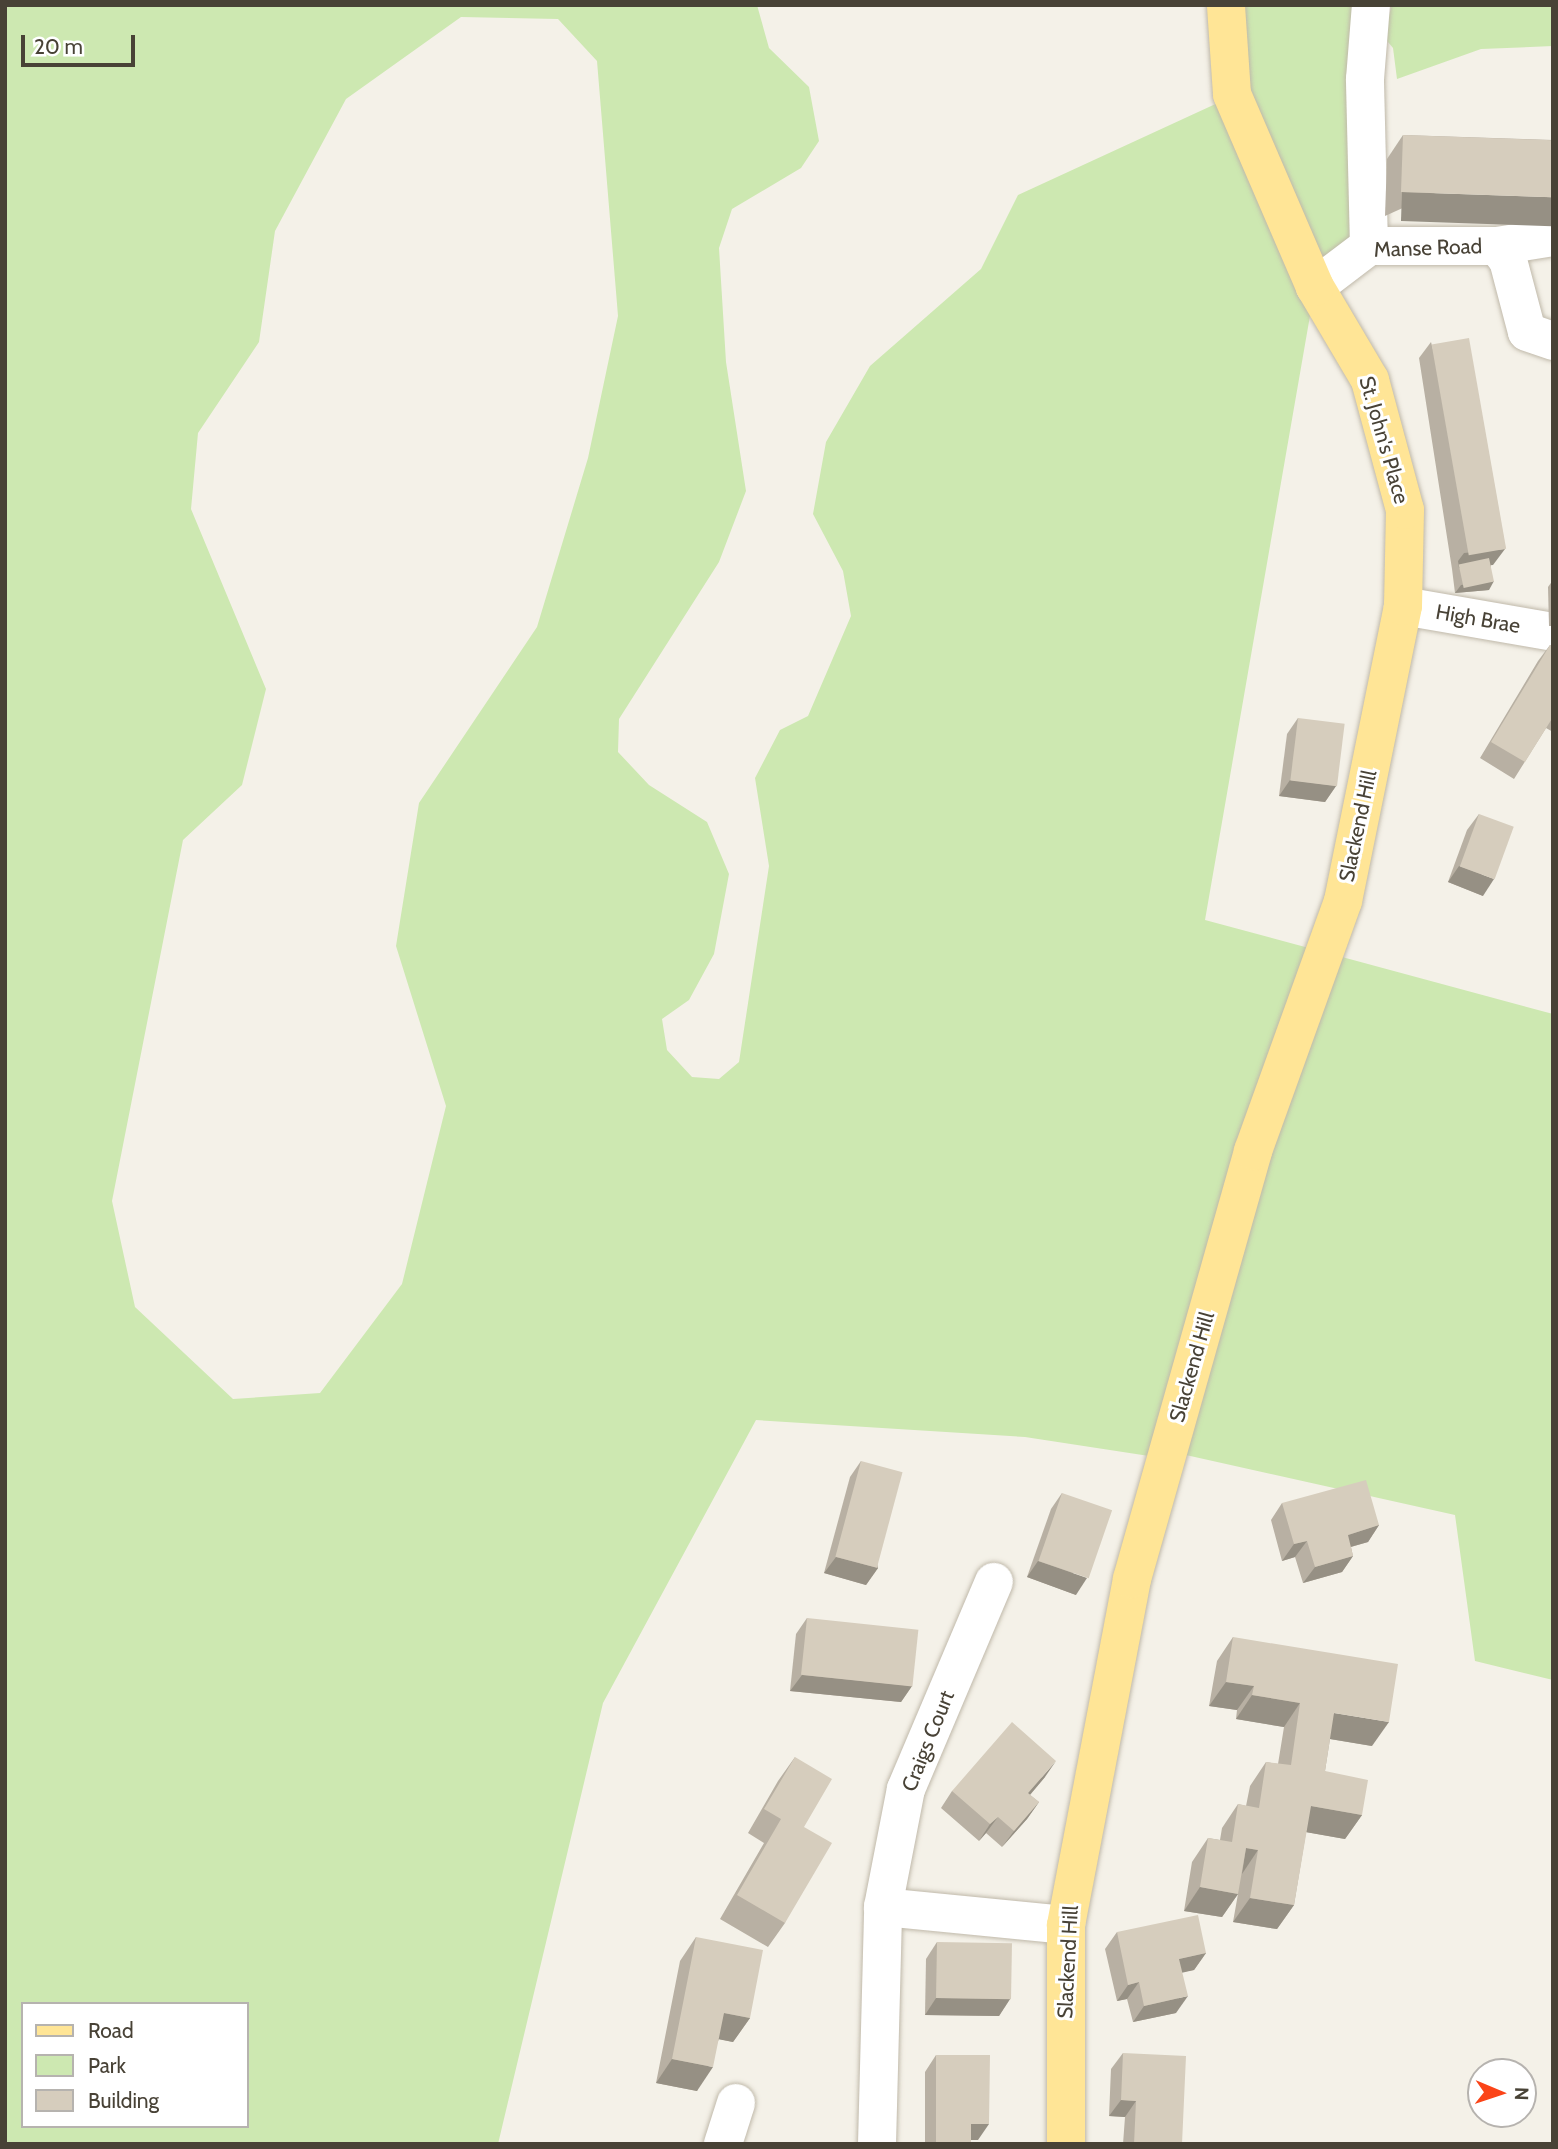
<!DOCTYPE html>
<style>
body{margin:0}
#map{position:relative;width:1558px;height:2149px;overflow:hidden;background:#f4f1e8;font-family:Cabin,sans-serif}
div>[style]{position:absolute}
.green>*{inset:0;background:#cde8b1}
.roads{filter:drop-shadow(0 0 2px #c0b9aa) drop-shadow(0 0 2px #c0b9aa)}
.minor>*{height:38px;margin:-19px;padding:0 19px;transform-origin:19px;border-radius:19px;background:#fff}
.major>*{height:38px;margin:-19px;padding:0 19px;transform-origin:19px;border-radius:19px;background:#ffe596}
.wall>*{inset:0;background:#b8b0a3}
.shaded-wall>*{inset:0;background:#969084;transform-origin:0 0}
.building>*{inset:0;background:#d6cdbd;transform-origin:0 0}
span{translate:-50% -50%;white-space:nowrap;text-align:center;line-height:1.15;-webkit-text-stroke:6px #fff;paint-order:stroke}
.street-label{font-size:21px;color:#484236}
.frame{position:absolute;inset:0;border:7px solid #484236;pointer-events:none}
.legend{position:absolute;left:21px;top:2002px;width:228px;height:126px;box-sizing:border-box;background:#fff;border:2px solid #b6b3af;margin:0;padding:9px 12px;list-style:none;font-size:21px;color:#484236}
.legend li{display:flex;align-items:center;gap:14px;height:35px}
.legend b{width:35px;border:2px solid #b6b3af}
.north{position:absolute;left:1467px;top:2058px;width:70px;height:70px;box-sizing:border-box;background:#fff;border:2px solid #b6b3af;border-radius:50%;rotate:92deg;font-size:19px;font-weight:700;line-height:28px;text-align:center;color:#484236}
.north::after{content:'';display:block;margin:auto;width:24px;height:32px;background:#fb4418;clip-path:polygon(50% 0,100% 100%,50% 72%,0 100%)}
.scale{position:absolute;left:21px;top:35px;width:114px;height:32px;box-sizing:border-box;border:4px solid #484236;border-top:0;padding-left:9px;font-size:21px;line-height:24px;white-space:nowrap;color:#484236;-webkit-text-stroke:5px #fff;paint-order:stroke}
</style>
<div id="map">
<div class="green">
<div style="clip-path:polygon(evenodd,5px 5px,757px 5px,769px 48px,809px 87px,819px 141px,801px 168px,732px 209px,719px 248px,726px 362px,746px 491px,719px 562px,619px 719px,618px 752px,649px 785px,707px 822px,729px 874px,714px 954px,689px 1000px,662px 1019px,667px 1050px,692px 1077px,719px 1079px,739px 1062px,769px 866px,755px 778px,780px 730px,808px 716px,851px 616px,843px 571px,813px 514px,826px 442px,870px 366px,981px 269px,1018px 195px,1235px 95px,1239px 5px,1357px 5px,1351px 244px,1315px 287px,1205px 920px,1553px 1014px,1553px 1680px,1475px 1661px,1455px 1515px,1168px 1451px,1149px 1456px,1025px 1437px,756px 1420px,603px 1703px,498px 2144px,5px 2144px,5px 5px,461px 17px,558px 19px,597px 61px,618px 316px,588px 458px,537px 627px,419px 803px,396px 946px,446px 1106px,402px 1284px,320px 1393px,233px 1399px,135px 1307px,112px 1201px,183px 840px,242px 785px,266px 689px,191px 509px,198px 433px,259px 342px,275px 231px,346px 99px,461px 17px,5px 5px,23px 2004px,247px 2004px,247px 2126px,23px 2126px,23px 2004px)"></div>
<div style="clip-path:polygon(1392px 5px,1553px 5px,1553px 46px,1481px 49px,1397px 79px,1393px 48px,1383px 36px)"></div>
</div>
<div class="roads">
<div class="minor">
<div style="left:1369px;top:246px;width:167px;rotate:-91.4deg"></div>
<div style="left:1365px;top:79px;width:74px;rotate:-85.4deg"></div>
<div style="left:1497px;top:246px;width:18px;rotate:52deg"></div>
<div style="left:1508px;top:260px;width:74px;rotate:75.2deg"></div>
<div style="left:1527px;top:332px;width:28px;rotate:19deg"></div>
<div style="left:1315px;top:287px;width:68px;rotate:-37.2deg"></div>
<div style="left:1369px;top:246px;width:128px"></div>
<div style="left:1497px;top:246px;width:57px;rotate:-9.1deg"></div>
<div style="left:1403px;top:606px;width:152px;rotate:9.8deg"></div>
<div style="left:883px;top:1907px;width:184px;rotate:5.6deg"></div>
<div style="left:723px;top:2144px;width:43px;rotate:-72.4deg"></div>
<div style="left:877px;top:2144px;width:237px;rotate:-88.5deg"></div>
<div style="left:883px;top:1907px;width:120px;rotate:-79deg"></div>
<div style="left:906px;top:1789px;width:225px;rotate:-67deg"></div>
</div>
<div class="major">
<div style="left:1066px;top:2144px;width:219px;rotate:-90deg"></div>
<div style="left:1066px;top:1925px;width:352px;rotate:-79.2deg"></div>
<div style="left:1132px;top:1579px;width:445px;rotate:-74.2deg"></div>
<div style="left:1253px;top:1151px;width:266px;rotate:-70.2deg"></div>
<div style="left:1343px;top:901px;width:301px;rotate:-78.5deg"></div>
<div style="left:1403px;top:606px;width:96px;rotate:-88.8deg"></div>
<div style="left:1405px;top:510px;width:135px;rotate:-105.1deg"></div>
<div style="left:1370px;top:380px;width:108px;rotate:-120.6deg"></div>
<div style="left:1315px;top:287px;width:210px;rotate:-113.3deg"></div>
<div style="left:1232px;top:94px;width:89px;rotate:-93.9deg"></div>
</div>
</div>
<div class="wall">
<div style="clip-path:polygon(1403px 135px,1553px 140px,1385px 216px,1387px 159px)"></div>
<div style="clip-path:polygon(1431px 342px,1493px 565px,1491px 565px,1489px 590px,1455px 593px,1452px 569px,1419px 358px)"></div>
<div style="clip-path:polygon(1553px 580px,1553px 626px,1549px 626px,1548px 587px)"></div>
<div style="clip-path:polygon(1550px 645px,1553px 647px,1553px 732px,1546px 728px,1514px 779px,1480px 758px,1538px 661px)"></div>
<div style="clip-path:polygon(1298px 718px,1336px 786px,1325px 802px,1279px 796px,1287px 734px)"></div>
<div style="clip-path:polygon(1479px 814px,1483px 896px,1448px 882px,1467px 830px)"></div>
<div style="clip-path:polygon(861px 1461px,878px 1568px,866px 1585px,824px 1573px,850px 1477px)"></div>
<div style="clip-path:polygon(1062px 1493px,1076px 1595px,1027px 1577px,1051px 1509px)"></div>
<div style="clip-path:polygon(1282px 1503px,1379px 1525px,1368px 1542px,1351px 1547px,1353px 1556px,1342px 1572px,1303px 1583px,1295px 1557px,1282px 1561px,1271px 1520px)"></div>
<div style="clip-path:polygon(807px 1618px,912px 1686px,901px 1702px,790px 1691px,796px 1634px)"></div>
<div style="clip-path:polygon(1233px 1637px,1372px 1746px,1330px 1739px,1325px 1771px,1362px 1815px,1345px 1839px,1306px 1832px,1294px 1905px,1277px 1929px,1233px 1922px,1238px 1894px,1222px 1917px,1184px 1911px,1192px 1862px,1208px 1838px,1220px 1840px,1222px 1828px,1238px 1804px,1246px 1806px,1250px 1786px,1266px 1762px,1278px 1764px,1284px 1727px,1236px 1719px,1237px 1710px,1209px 1706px,1217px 1661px)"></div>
<div style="clip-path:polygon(795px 1757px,804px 1827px,785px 1923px,768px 1947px,720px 1919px,764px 1843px,748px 1833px,778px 1781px)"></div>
<div style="clip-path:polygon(1045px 1777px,1030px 1795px,1039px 1802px,1027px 1819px,1002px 1847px,986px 1833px,979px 1841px,941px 1808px,952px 1791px)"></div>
<div style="clip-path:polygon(1117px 1932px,1206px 1953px,1194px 1970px,1182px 1972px,1176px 2013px,1133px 2022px,1127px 1999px,1117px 2001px,1105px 1949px)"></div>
<div style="clip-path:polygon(696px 1937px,750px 2018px,733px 2042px,719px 2039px,697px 2091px,656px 2083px,680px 1961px)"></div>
<div style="clip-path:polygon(937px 1942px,1010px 1999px,999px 2016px,925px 2015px,926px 1959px)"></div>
<div style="clip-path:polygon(1123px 2053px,1182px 2144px,1123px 2144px,1125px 2117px,1109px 2116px,1111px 2069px)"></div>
<div style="clip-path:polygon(936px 2055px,978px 2140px,971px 2140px,971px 2144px,925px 2144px,925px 2072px)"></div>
</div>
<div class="shaded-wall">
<div style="left:1402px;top:192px;width:151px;height:29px;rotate:2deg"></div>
<div style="clip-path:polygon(1505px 549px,1493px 565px,1459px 568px,1458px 561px,1464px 553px)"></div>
<div style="clip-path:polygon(1494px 581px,1489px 590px,1455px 593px,1461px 585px)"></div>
<div style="clip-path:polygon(1290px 780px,1336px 786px,1325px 802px,1279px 796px)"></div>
<div style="clip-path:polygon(1459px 866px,1494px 879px,1483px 896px,1448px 882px)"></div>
<div style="clip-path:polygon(1379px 1525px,1368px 1542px,1336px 1551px,1348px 1535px)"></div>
<div style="clip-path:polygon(1307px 1541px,1295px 1557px,1282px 1561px,1294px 1544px)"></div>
<div style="clip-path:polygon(1353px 1556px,1342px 1572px,1303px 1583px,1315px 1567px)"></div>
<div style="clip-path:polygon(836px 1557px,878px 1568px,866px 1585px,824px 1573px)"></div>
<div style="clip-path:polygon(1038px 1561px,1087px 1578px,1076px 1595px,1027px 1577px)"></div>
<div style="clip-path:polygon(802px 1675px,912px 1686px,901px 1702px,790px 1691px)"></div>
<div style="clip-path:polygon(1226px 1682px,1254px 1686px,1237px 1710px,1209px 1706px)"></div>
<div style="clip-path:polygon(1252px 1695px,1300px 1703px,1284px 1727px,1236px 1719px)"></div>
<div style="clip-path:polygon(1334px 1713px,1389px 1722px,1372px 1746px,1318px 1737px)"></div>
<div style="clip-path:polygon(1056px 1761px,1045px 1777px,1017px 1810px,1028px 1793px)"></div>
<div style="clip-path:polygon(1039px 1802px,1027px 1819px,1002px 1847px,1014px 1831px)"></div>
<div style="clip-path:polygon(1311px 1806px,1362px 1815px,1345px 1839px,1294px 1830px)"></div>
<div style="clip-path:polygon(998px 1817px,986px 1833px,979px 1841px,990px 1824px)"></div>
<div style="clip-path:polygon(1246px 1848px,1258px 1850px,1242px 1874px)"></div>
<div style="clip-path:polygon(1200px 1887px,1238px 1894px,1222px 1917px,1184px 1911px)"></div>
<div style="clip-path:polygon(1250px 1898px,1294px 1905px,1277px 1929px,1233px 1922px)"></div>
<div style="clip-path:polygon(1206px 1953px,1194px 1970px,1168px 1976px,1179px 1959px)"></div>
<div style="clip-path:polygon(1139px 1982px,1127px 1999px,1117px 2001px,1128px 1985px)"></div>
<div style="clip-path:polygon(1188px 1996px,1176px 2013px,1133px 2022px,1144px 2006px)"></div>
<div style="clip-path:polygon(936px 1998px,1010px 1999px,999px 2016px,925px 2015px)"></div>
<div style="clip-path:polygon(724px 2013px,750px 2018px,733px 2042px,707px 2037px)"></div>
<div style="clip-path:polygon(672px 2059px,713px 2067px,697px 2091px,656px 2083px)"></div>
<div style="clip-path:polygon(1121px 2100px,1136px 2101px,1125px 2117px,1109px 2116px)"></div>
<div style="clip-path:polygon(971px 2124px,989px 2124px,978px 2140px,959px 2140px)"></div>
</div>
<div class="building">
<div style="left:1403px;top:135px;width:150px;height:57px;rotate:2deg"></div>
<div style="left:1469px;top:338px;width:214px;height:38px;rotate:80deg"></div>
<div style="left:1489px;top:558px;width:24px;height:31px;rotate:78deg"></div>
<div style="clip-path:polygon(1550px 645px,1553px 647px,1553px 717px,1525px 762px,1491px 742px)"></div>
<div style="left:1298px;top:718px;width:47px;height:63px;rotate:7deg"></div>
<div style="left:1479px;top:814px;width:37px;height:56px;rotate:20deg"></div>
<div style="left:861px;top:1461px;width:43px;height:99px;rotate:15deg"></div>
<div style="clip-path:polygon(1366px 1480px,1379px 1525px,1348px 1535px,1353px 1556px,1315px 1567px,1307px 1541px,1294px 1544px,1282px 1503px)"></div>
<div style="left:1062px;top:1493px;width:53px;height:72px;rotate:19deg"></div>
<div style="left:807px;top:1618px;width:112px;height:57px;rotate:6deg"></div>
<div style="clip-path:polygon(1233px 1637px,1398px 1664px,1389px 1722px,1334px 1713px,1325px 1771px,1368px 1780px,1362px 1815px,1311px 1806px,1294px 1905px,1250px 1898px,1258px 1850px,1246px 1848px,1238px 1894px,1200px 1887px,1208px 1838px,1232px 1842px,1238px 1804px,1259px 1808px,1266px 1762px,1291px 1765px,1300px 1703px,1252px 1695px,1254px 1686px,1226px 1682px)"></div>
<div style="clip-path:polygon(1012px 1722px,1056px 1761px,1028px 1793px,1039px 1802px,1014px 1831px,998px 1817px,990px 1824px,952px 1791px)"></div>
<div style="clip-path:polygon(795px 1757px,832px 1779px,804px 1827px,832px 1843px,785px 1923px,737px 1895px,781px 1819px,764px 1809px)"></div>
<div style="clip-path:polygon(1198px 1915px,1206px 1953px,1179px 1959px,1188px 1996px,1144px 2006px,1139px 1982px,1128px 1985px,1117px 1932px)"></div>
<div style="clip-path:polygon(696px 1937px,763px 1950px,750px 2018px,724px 2013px,713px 2067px,672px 2059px)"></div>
<div style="left:937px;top:1942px;width:75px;height:56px;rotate:1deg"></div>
<div style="clip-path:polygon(1123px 2053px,1186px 2056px,1182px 2144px,1134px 2144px,1136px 2101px,1121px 2100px)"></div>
<div style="clip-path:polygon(936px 2055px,990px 2055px,989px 2124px,971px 2124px,971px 2144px,936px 2144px)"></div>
</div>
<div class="street-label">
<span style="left:1428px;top:248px;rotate:-2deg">Manse Road</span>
<span style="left:1384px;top:440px;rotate:74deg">St. John's Place</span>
<span style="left:1478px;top:619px;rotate:10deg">High Brae</span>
<span style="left:1358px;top:826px;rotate:-78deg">Slackend Hill</span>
<span style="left:1192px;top:1367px;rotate:-74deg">Slackend Hill</span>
<span style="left:928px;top:1741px;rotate:-68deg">Craigs Court</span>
<span style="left:1068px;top:1962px;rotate:-87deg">Slackend Hill</span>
</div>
<div class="frame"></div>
<ul class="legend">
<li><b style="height:9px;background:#ffe596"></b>Road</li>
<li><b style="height:19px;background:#cde8b1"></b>Park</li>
<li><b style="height:19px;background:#d6cdbd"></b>Building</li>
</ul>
<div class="north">N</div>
<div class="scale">20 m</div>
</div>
